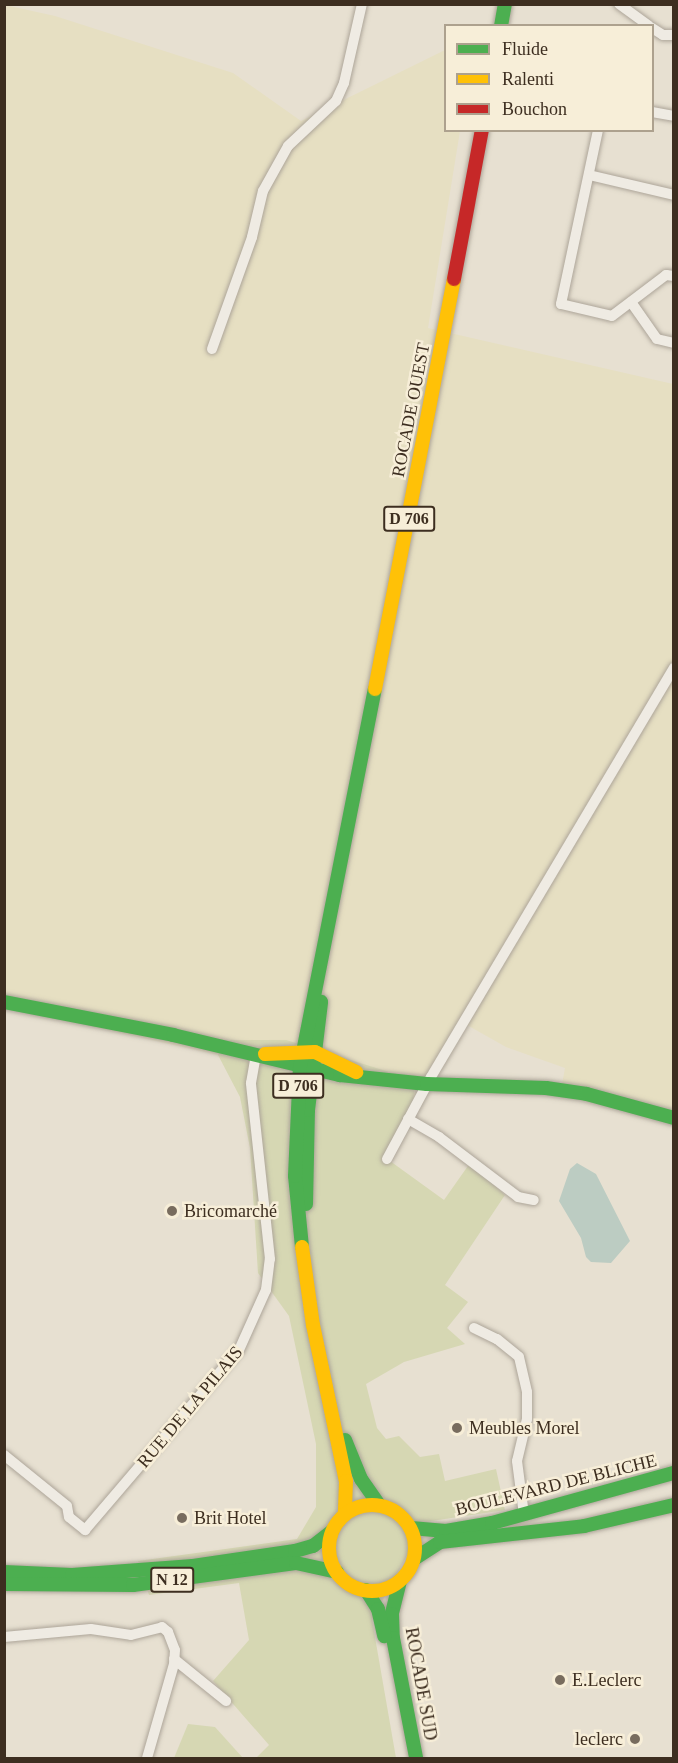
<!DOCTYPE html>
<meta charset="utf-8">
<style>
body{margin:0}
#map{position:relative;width:678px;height:1763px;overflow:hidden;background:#e7e0d1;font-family:"Times New Roman",serif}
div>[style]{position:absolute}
.farmland>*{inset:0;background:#e6dfc2}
.green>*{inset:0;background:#d6d7b3}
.water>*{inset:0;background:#bcccc2}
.roads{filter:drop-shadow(0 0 2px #ada599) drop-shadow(0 0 2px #ada599)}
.street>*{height:10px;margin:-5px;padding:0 5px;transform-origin:5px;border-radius:5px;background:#efebe3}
.fast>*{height:14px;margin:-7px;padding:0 7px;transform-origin:7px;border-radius:7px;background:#4caf50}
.slow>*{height:14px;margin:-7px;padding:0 7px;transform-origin:7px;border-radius:7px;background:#ffc107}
.slow>.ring{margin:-7px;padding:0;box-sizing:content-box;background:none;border:14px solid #ffc107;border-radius:50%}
.jam>*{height:14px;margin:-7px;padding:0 7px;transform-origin:7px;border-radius:7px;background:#c62828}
.dots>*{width:16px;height:16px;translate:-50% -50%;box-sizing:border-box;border:3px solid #f7eed8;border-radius:50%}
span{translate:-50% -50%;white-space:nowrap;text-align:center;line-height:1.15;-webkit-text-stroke:5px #f7eed8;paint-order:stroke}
.shield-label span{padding:2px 4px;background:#f7eed8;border:2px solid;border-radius:4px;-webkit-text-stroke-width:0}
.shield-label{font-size:16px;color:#3d2e20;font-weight:700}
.street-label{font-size:18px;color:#3d2e20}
.poi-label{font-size:18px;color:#3d2e20}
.left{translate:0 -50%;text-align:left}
.right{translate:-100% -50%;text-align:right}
.frame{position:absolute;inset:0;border:6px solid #3d2e20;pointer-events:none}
.legend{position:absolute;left:444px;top:24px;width:210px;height:108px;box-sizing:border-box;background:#f7eed8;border:2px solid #ada18e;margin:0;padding:8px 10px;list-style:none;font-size:18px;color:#3d2e20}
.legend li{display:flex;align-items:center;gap:12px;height:30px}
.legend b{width:30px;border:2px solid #ada18e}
</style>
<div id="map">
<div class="farmland">
<div style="clip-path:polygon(5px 5px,55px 16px,233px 73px,301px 121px,445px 50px,446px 130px,460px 131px,428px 328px,673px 384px,673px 1122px,560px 1095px,565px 1068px,506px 1047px,467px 1025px,411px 1124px,218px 1040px,218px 1055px,5px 1007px)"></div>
</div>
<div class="green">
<div style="clip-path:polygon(218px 1040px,286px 1040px,415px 1080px,411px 1124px,390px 1161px,444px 1200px,470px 1163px,505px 1195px,445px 1285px,468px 1302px,447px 1328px,465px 1344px,404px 1362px,366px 1384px,377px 1428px,386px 1439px,399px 1436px,420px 1457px,439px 1454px,445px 1481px,496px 1469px,505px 1510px,425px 1522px,372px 1620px,396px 1758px,256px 1758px,269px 1745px,213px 1681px,249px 1640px,239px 1583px,149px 1595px,138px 1561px,297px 1539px,316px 1507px,316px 1444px,289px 1316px,258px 1273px,250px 1148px,240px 1097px,218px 1055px)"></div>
<div style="clip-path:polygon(188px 1724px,215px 1727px,243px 1758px,174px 1758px)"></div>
</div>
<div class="water">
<div style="clip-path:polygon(577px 1163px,596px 1174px,630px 1241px,611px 1263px,591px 1262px,586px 1257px,581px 1238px,559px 1201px,570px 1169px)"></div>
</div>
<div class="roads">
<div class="street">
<div style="left:619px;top:4px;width:37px;rotate:36deg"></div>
<div style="left:652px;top:28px;width:13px;rotate:32deg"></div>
<div style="left:663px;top:35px;width:11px"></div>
<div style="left:652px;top:112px;width:22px;rotate:10deg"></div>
<div style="left:598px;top:130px;width:178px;rotate:102deg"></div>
<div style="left:561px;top:304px;width:52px;rotate:13.2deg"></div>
<div style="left:612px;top:316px;width:68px;rotate:-37.2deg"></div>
<div style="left:666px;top:275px;width:8px;rotate:7deg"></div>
<div style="left:589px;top:175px;width:87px;rotate:13.2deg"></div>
<div style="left:631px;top:302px;width:45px;rotate:54.9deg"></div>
<div style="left:657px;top:339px;width:17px;rotate:13deg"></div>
<div style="left:212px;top:349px;width:119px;rotate:-70.3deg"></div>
<div style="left:252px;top:237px;width:47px;rotate:-76.6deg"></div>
<div style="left:263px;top:191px;width:51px;rotate:-60.9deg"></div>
<div style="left:288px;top:146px;width:66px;rotate:-43.2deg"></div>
<div style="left:336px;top:101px;width:20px;rotate:-66deg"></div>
<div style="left:344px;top:83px;width:81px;rotate:-77.2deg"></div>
<div style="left:408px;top:1119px;width:36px;rotate:30deg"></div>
<div style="left:439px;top:1137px;width:99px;rotate:37.2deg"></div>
<div style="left:518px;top:1197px;width:16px;rotate:11deg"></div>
<div style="left:387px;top:1159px;width:93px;rotate:-61.8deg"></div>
<div style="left:431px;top:1077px;width:476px;rotate:-59.3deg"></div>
<div style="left:474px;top:1328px;width:25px;rotate:26deg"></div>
<div style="left:497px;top:1339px;width:28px;rotate:39deg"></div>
<div style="left:519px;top:1357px;width:36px;rotate:77deg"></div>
<div style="left:527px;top:1392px;width:27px;rotate:90deg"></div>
<div style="left:527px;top:1419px;width:43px;rotate:103.4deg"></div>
<div style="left:517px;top:1461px;width:54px;rotate:82.6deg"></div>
<div style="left:4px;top:1455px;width:81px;rotate:39deg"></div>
<div style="left:67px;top:1506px;width:11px;rotate:80deg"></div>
<div style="left:69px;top:1517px;width:21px;rotate:39deg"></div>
<div style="left:85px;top:1530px;width:237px;rotate:-49.5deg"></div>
<div style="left:239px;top:1350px;width:66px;rotate:-65.8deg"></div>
<div style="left:266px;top:1290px;width:31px;rotate:-83deg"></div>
<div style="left:270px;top:1259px;width:177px;rotate:-96.2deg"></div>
<div style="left:251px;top:1083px;width:28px;rotate:-80deg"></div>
<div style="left:4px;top:1637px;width:87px;rotate:-5.3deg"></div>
<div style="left:91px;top:1629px;width:40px;rotate:8.5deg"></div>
<div style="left:131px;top:1635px;width:32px;rotate:-14deg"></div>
<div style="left:162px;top:1627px;width:8px;rotate:40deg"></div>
<div style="left:168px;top:1632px;width:19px;rotate:69deg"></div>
<div style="left:175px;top:1650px;width:14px;rotate:94deg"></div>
<div style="left:174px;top:1664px;width:98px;rotate:106deg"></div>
<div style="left:174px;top:1659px;width:67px;rotate:38.9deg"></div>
</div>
<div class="fast">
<div style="left:501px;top:26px;width:22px;rotate:-80deg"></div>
<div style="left:4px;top:1002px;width:172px;rotate:11deg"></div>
<div style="left:173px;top:1035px;width:172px;rotate:13.5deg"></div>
<div style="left:340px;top:1075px;width:87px;rotate:5.9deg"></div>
<div style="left:427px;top:1084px;width:119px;rotate:1.9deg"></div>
<div style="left:546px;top:1088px;width:41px;rotate:8.3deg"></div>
<div style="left:587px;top:1094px;width:90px;rotate:15.4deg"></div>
<div style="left:306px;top:1204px;width:94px;rotate:-88.8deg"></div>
<div style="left:308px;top:1110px;width:109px;rotate:-83.1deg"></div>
<div style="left:302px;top:1247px;width:71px;rotate:-95.6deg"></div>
<div style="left:295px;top:1176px;width:109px;rotate:-87.4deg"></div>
<div style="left:300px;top:1067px;width:385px;rotate:-78.8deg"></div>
<div style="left:345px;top:1440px;width:42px;rotate:67.7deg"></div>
<div style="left:361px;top:1479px;width:32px;rotate:55deg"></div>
<div style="left:411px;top:1528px;width:35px;rotate:5deg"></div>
<div style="left:446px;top:1531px;width:47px;rotate:-9.9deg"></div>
<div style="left:492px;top:1523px;width:189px;rotate:-15.4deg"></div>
<div style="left:414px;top:1559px;width:31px;rotate:-33deg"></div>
<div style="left:440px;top:1542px;width:145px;rotate:-6.3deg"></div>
<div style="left:584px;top:1526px;width:92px;rotate:-13.1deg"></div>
<div style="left:4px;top:1572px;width:68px;rotate:2.5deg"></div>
<div style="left:72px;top:1575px;width:121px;rotate:-4.3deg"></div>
<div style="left:193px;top:1566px;width:103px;rotate:-8.4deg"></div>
<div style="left:295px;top:1551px;width:19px;rotate:-16deg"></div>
<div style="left:313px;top:1546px;width:24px;rotate:-38deg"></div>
<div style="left:400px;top:1581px;width:34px;rotate:104deg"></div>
<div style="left:392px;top:1614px;width:24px;rotate:88deg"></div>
<div style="left:393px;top:1638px;width:122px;rotate:79.1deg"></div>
<div style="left:4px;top:1584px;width:129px;rotate:0.4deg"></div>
<div style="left:133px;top:1585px;width:164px;rotate:-7.7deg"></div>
<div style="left:296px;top:1563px;width:42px;rotate:12.4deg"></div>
<div style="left:366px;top:1590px;width:22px;rotate:58deg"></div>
<div style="left:378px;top:1609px;width:28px;rotate:77deg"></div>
</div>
<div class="slow">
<div style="left:375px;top:689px;width:418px;rotate:-79.1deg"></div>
<div style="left:265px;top:1054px;width:50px;rotate:-2.3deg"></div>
<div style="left:315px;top:1052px;width:46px;rotate:26deg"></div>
<div style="left:302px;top:1247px;width:79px;rotate:82deg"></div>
<div style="left:313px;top:1325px;width:159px;rotate:78.1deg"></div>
<div style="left:346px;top:1481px;width:33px;rotate:92deg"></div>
<div class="ring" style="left:329px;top:1505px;width:72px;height:72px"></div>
</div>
<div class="jam">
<div style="left:454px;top:279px;width:152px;rotate:-79.4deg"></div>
</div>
</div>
<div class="dots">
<div style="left:172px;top:1211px;background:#786c5e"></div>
<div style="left:457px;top:1428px;background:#786c5e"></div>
<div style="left:182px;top:1518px;background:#786c5e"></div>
<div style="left:560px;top:1680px;background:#786c5e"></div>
<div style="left:635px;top:1739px;background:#786c5e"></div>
</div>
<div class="shield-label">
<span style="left:409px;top:519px">D 706</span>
<span style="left:298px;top:1086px">D 706</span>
<span style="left:172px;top:1580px">N 12</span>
</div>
<div class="street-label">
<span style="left:411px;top:410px;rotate:-79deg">ROCADE OUEST</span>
<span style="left:190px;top:1407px;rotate:-50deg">RUE DE LA PILAIS</span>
<span style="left:556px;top:1485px;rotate:-14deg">BOULEVARD DE BLICHE</span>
<span style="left:421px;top:1684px;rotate:80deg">ROCADE SUD</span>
</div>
<div class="poi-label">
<span class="left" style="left:184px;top:1211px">Bricomarché</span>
<span class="left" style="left:469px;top:1428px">Meubles Morel</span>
<span class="left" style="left:194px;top:1518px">Brit Hotel</span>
<span class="left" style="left:572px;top:1680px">E.Leclerc</span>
<span class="right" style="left:623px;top:1739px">leclerc</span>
</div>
<div class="frame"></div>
<ul class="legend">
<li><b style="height:8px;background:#4caf50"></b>Fluide</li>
<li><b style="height:8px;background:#ffc107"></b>Ralenti</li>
<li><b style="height:8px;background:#c62828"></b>Bouchon</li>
</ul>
</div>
